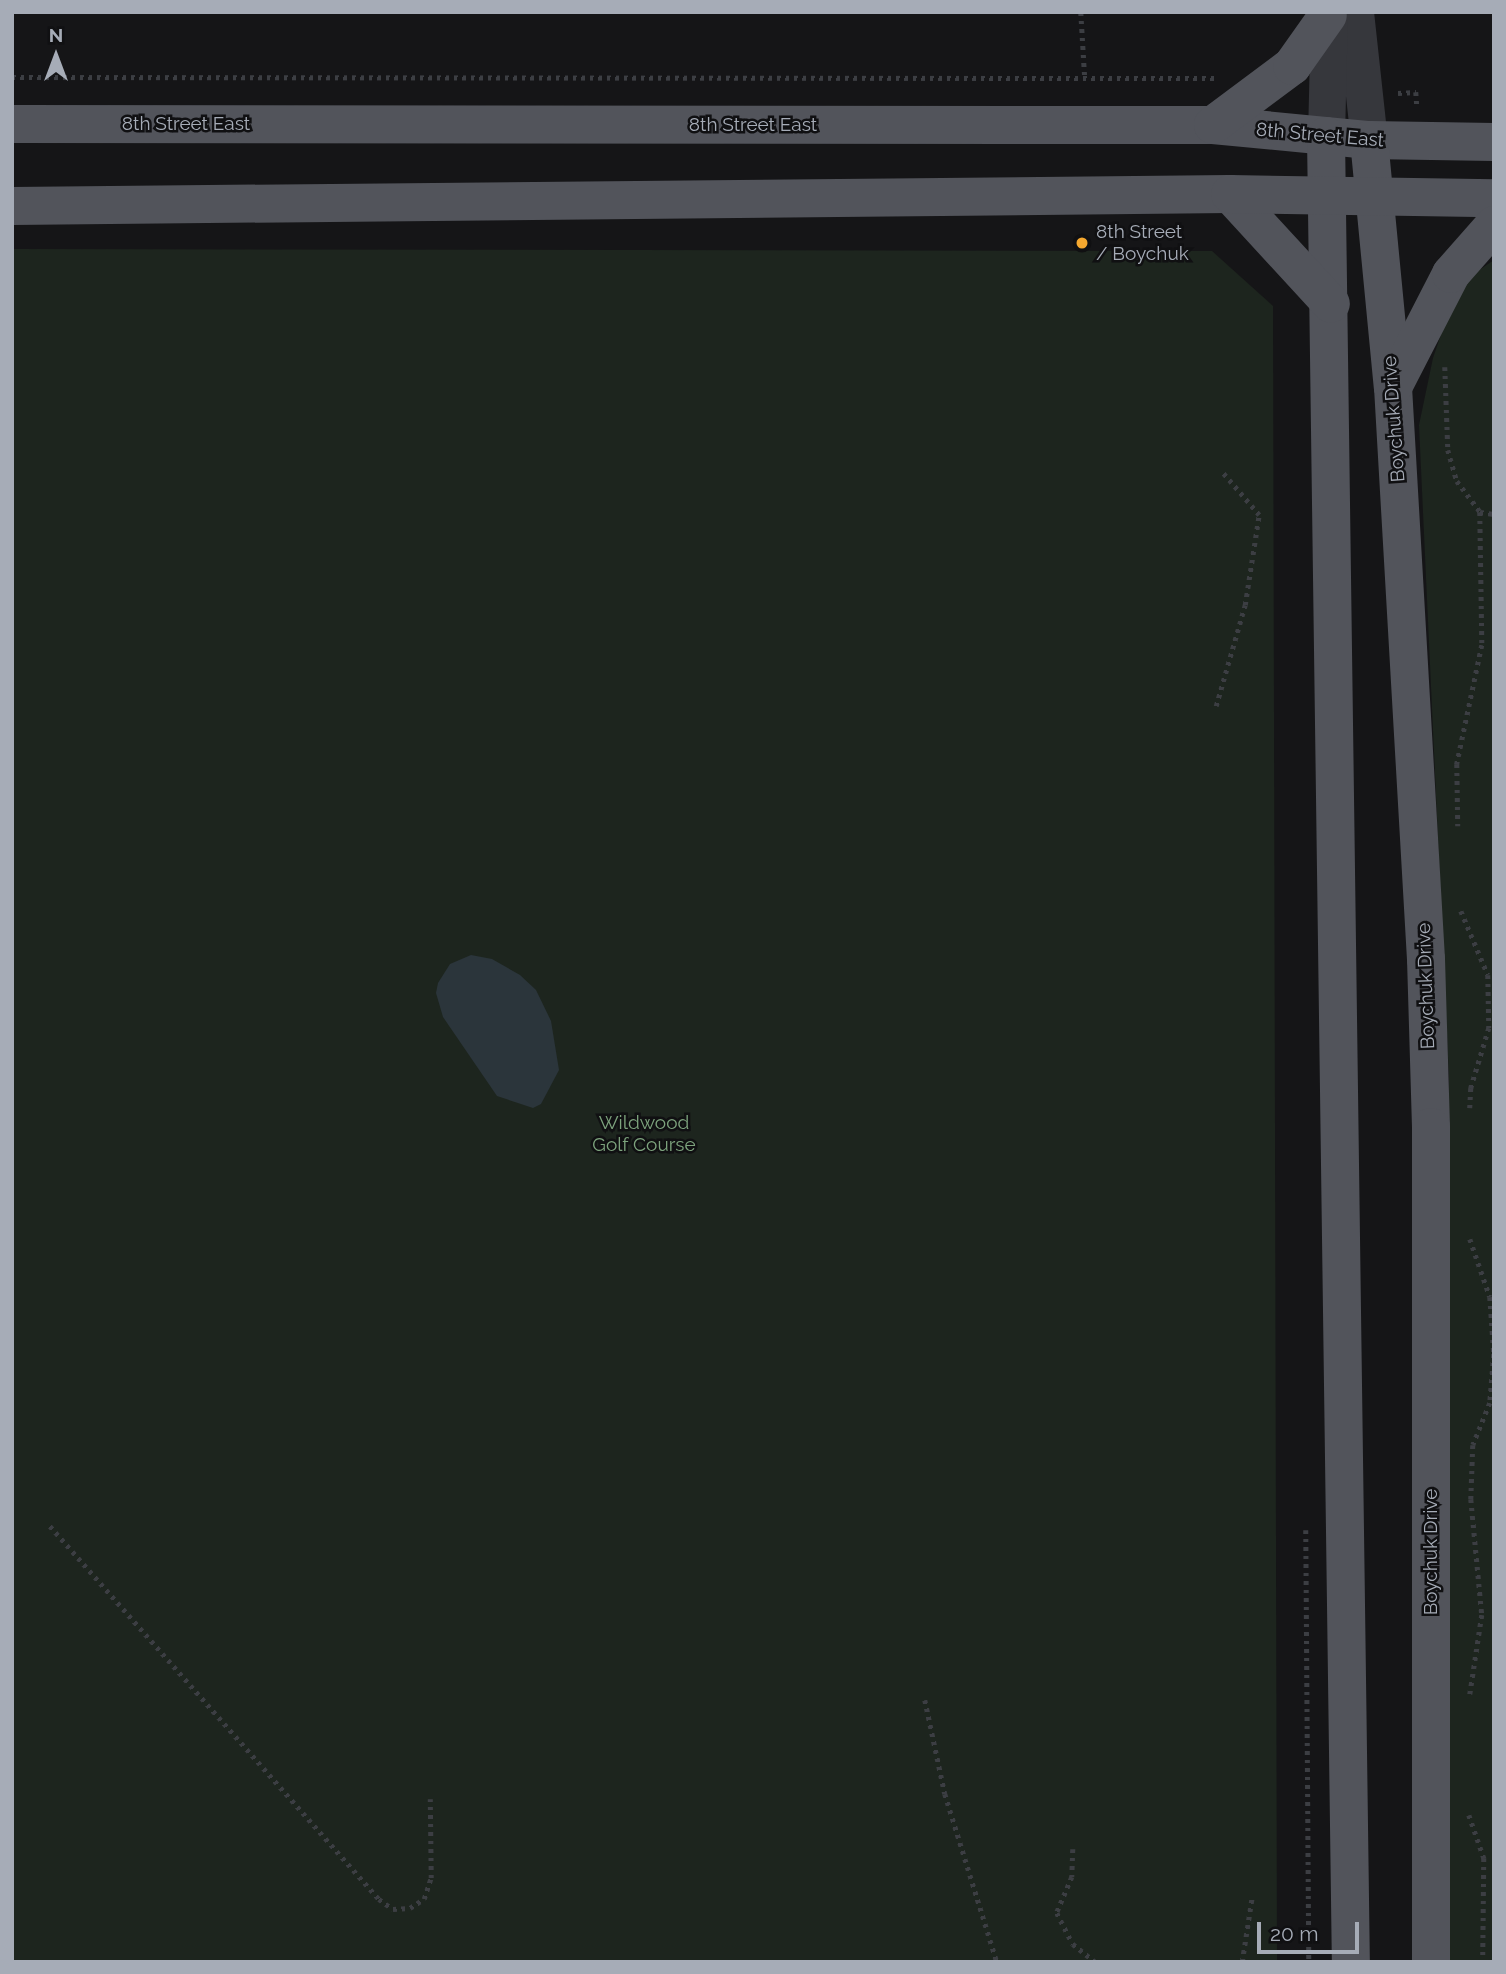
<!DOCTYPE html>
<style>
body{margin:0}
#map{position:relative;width:1506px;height:1974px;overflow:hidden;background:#151517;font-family:Raleway,sans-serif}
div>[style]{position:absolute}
.green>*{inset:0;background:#1d251e}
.water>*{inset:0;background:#2b353b}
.path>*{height:4.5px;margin-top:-2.25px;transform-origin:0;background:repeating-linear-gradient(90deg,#3c3e43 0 3.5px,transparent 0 8.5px)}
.minor>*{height:37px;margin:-18.5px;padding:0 18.5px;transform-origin:18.5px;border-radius:18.5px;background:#36373c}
.major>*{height:38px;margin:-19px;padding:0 19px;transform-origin:19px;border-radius:19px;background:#52545b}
.dots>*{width:19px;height:19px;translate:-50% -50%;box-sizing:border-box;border:4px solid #101012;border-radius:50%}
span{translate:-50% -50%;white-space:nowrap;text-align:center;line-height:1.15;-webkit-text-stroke:5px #101012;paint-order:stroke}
.street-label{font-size:19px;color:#a6acb7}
.poi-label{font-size:19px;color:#a6acb7}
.left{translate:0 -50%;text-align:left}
.park-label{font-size:19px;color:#7da37d}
.frame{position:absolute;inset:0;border:14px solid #a6acb7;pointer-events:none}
.north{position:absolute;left:21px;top:21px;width:70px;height:70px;-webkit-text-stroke:5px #101012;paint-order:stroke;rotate:0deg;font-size:19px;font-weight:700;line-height:28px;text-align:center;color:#a6acb7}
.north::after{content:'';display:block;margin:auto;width:24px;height:32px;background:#a6acb7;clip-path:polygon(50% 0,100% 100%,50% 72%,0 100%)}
.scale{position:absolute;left:1257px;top:1922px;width:102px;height:32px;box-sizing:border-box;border:4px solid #a6acb7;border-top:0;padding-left:9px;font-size:21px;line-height:24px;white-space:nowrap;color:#a6acb7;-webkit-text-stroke:5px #101012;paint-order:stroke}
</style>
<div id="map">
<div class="green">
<div style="clip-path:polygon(12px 249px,1212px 251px,1273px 306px,1277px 1962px,12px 1962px)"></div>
<div style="clip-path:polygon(1494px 260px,1494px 1962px,1449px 1962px,1449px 1078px,1419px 425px,1433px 358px,1447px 317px,1472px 275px)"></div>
</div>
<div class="water">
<div style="clip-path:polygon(471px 955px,492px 959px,520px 975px,536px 990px,551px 1021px,559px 1070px,541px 1104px,533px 1108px,497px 1096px,443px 1017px,436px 993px,438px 983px,450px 964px)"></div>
</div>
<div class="path">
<div style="left:1081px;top:12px;width:67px;rotate:86.6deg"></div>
<div style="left:12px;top:77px;width:1202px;rotate:0.05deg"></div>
<div style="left:1398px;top:93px;width:18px;rotate:-3deg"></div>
<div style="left:1416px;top:92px;width:15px;rotate:86deg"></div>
<div style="left:1445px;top:367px;width:83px;rotate:87.9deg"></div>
<div style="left:1448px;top:450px;width:32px;rotate:74deg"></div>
<div style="left:1457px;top:481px;width:39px;rotate:53deg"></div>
<div style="left:1480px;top:512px;width:133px;rotate:89.1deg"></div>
<div style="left:1482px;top:645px;width:122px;rotate:101.9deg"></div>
<div style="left:1457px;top:764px;width:62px;rotate:89.1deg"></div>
<div style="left:1480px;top:512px;width:14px;rotate:8deg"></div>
<div style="left:1216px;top:706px;width:105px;rotate:-74deg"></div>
<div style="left:1245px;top:605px;width:91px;rotate:-81.2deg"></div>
<div style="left:1259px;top:515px;width:57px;rotate:-130.7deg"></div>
<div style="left:1461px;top:911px;width:69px;rotate:67.1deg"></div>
<div style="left:1488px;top:975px;width:53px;rotate:88.9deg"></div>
<div style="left:1489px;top:1028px;width:63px;rotate:106.7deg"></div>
<div style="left:1471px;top:1088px;width:20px;rotate:93deg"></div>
<div style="left:1470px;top:1239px;width:61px;rotate:71deg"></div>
<div style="left:1490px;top:1297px;width:57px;rotate:86deg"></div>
<div style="left:1494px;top:1354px;width:49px;rotate:94.7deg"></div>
<div style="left:1490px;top:1403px;width:45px;rotate:112deg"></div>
<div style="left:1473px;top:1445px;width:54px;rotate:92.1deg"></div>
<div style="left:1471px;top:1499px;width:117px;rotate:84.6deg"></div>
<div style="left:1482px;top:1615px;width:80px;rotate:98.6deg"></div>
<div style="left:50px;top:1526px;width:497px;rotate:48.6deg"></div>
<div style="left:379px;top:1899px;width:17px;rotate:36deg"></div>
<div style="left:393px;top:1909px;width:17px;rotate:-3deg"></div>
<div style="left:410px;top:1908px;width:17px;rotate:-33deg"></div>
<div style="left:424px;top:1899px;width:22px;rotate:-72deg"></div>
<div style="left:431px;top:1878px;width:79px;rotate:-90.7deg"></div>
<div style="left:1306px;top:1530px;width:432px;rotate:89.6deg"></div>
<div style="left:925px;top:1700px;width:96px;rotate:78deg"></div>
<div style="left:945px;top:1794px;width:176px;rotate:72.8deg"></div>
<div style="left:1469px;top:1815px;width:46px;rotate:70.8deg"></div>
<div style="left:1484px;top:1858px;width:104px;rotate:90.6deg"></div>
<div style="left:1073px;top:1849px;width:28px;rotate:92deg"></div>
<div style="left:1072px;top:1877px;width:39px;rotate:113deg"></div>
<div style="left:1057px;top:1913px;width:35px;rotate:63deg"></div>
<div style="left:1073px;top:1944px;width:28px;rotate:39deg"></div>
<div style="left:1242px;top:1962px;width:66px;rotate:-81.3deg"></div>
</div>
<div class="minor">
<div style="left:1355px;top:12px;width:129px;rotate:83.8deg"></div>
<div style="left:1326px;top:136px;width:124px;rotate:-88.6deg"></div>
</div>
<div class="major">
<div style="left:12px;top:124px;width:1201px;rotate:0.05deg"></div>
<div style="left:1213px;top:125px;width:157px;rotate:5.5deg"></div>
<div style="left:1369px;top:140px;width:125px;rotate:0.9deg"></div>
<div style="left:1213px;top:125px;width:99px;rotate:-36.8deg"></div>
<div style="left:1292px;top:66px;width:62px;rotate:-54.8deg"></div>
<div style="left:1326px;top:136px;width:1826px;rotate:89.22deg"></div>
<div style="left:1369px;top:140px;width:248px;rotate:84.5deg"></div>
<div style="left:1393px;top:387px;width:573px;rotate:86.7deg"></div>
<div style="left:1426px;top:959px;width:168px;rotate:88.3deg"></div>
<div style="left:1431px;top:1127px;width:835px;rotate:90deg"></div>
<div style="left:1230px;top:194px;width:149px;rotate:47.4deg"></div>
<div style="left:12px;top:206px;width:1218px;rotate:-0.56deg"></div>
<div style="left:1230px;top:194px;width:264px;rotate:0.9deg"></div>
<div style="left:1393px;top:387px;width:127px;rotate:-62.8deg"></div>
<div style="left:1451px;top:274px;width:65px;rotate:-48.7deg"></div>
</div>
<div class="dots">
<div style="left:1082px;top:243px;background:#f5a82f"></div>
</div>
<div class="street-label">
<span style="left:186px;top:124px">8th Street East</span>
<span style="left:753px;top:125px">8th Street East</span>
<span style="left:1320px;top:135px;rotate:5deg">8th Street East</span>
<span style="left:1394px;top:419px;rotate:-94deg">Boychuk Drive</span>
<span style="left:1426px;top:986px;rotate:-92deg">Boychuk Drive</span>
<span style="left:1431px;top:1552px;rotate:-90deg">Boychuk Drive</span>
</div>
<div class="poi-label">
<span class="left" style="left:1096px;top:243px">8th Street<br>/ Boychuk</span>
</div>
<div class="park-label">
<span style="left:644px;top:1134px">Wildwood<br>Golf Course</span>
</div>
<div class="frame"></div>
<div class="north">N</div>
<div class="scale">20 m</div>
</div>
